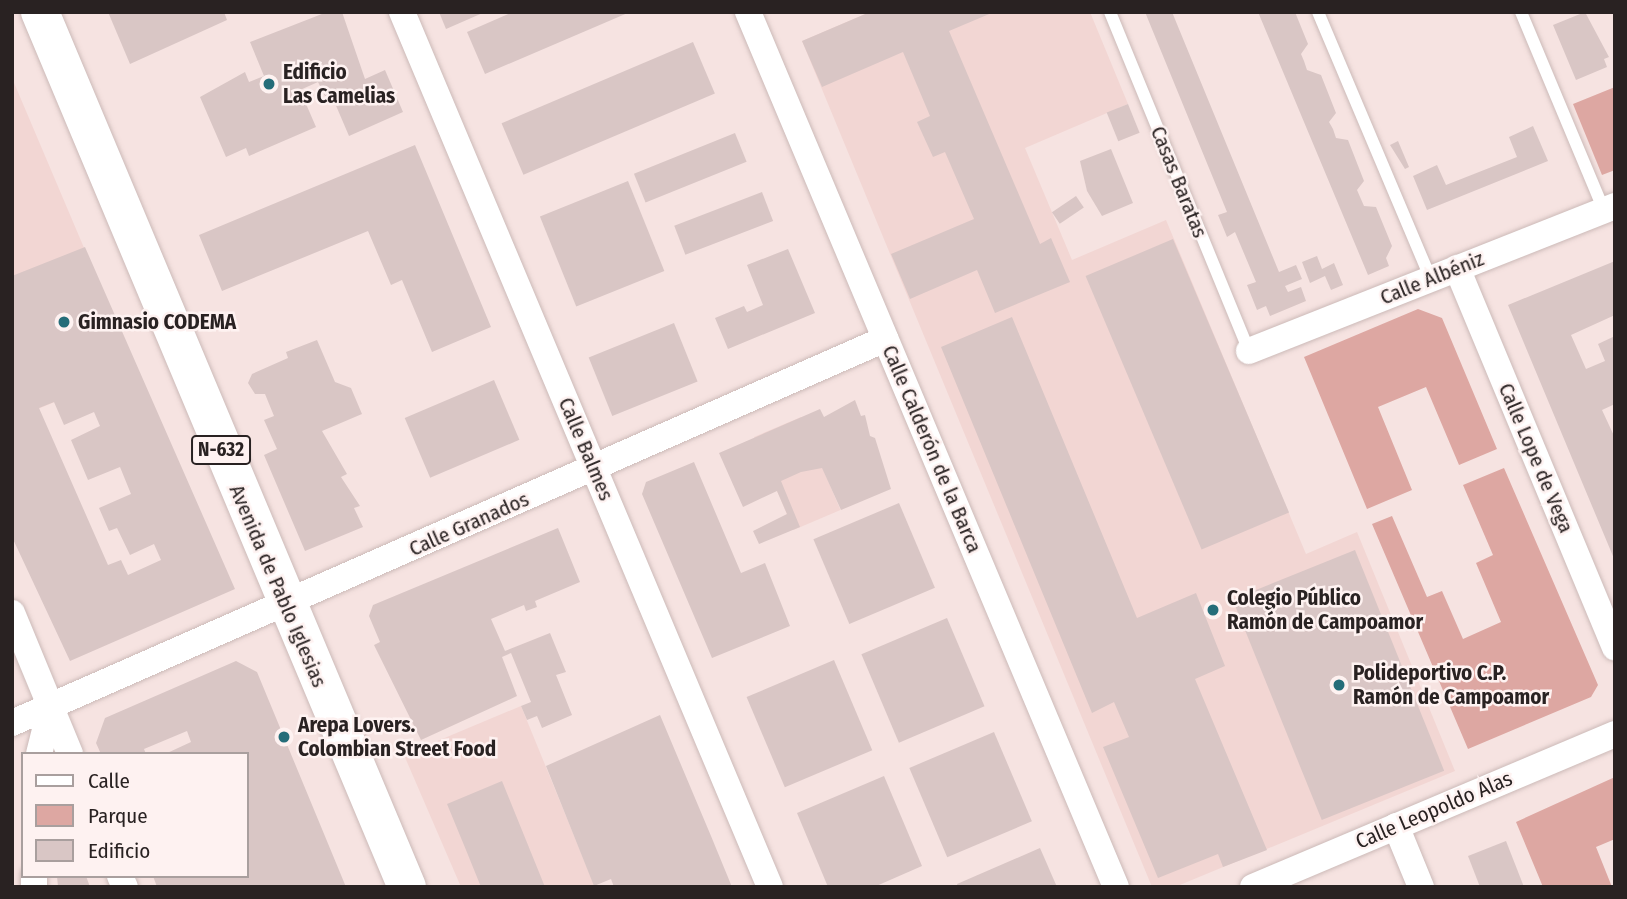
<!DOCTYPE html>
<meta charset="utf-8">
<style>
body{margin:0}
#map{position:relative;width:1627px;height:899px;overflow:hidden;background:#f6e3e1;font-family:"Fira Sans Condensed",sans-serif}
div>[style]{position:absolute}
.built>*{inset:0;background:#f2d6d3;transform-origin:0 0}
.green>*{inset:0;background:#dda7a2}
.building>*{inset:0;background:#d9c6c5;transform-origin:0 0}
.roads{filter:drop-shadow(0 0 2px #ccbab8) drop-shadow(0 0 2px #ccbab8)}
.lane>*{height:12px;margin:-6px;padding:0 6px;transform-origin:6px;border-radius:6px;background:#fff}
.street>*{height:26px;margin:-13px;padding:0 13px;transform-origin:13px;border-radius:13px;background:#fff}
.primary>*{height:38px;margin:-19px;padding:0 19px;transform-origin:19px;border-radius:19px;background:#fff}
.dots>*{width:19px;height:19px;translate:-50% -50%;box-sizing:border-box;border:4px solid #fef2f1;border-radius:50%}
span{translate:-50% -50%;white-space:nowrap;text-align:center;line-height:1.15;-webkit-text-stroke:5px #fef2f1;paint-order:stroke}
.shield-label span{padding:2px 5px;background:#fef2f1;border:2px solid;border-radius:5px;-webkit-text-stroke-width:0}
.shield-label{font-size:19px;color:#292222;font-weight:700}
.poi-label{font-size:21px;color:#292222;font-weight:700}
.left{translate:0 -50%;text-align:left}
.street-label{font-size:21px;color:#292222}
.frame{position:absolute;inset:0;border:14px solid #292222;pointer-events:none}
.legend{position:absolute;left:21px;top:752px;width:228px;height:126px;box-sizing:border-box;background:#fef2f1;border:2px solid #a99f9e;margin:0;padding:9px 12px;list-style:none;font-size:21px;color:#292222}
.legend li{display:flex;align-items:center;gap:14px;height:35px}
.legend b{width:35px;border:2px solid #a99f9e}
</style>
<div id="map">
<div class="built">
<div style="clip-path:polygon(870px 12px,1090px 12px,1128px 104px,1025px 148px,1072px 260px,1166px 220px,1306px 554px,1357px 532px,1455px 771px,1175px 887px,1152px 887px,802px 41px)"></div>
<div style="clip-path:polygon(12px 78px,135px 368px,12px 420px)"></div>
<div style="left:801px;top:417px;width:101px;height:51px;rotate:67deg"></div>
<div style="clip-path:polygon(521px 706px,595px 887px,461px 887px,404px 755px)"></div>
</div>
<div class="green">
<div style="clip-path:polygon(1615px 87px,1615px 170px,1602px 175px,1573px 104px)"></div>
<div style="clip-path:polygon(1418px 309px,1442px 318px,1497px 449px,1459px 465px,1426px 387px,1378px 407px,1412px 490px,1367px 509px,1304px 357px)"></div>
<div style="clip-path:polygon(1504px 468px,1598px 685px,1591px 697px,1468px 749px,1372px 524px,1392px 516px,1427px 597px,1442px 591px,1463px 639px,1501px 622px,1476px 563px,1493px 555px,1463px 485px)"></div>
<div style="clip-path:polygon(1615px 777px,1615px 839px,1596px 847px,1612px 887px,1543px 887px,1516px 822px)"></div>
</div>
<div class="building">
<div style="clip-path:polygon(108px 12px,224px 12px,227px 20px,130px 64px)"></div>
<div style="clip-path:polygon(327px 12px,342px 12px,365px 79px,385px 70px,403px 112px,349px 136px,331px 94px,325px 96px,318px 82px,300px 90px,316px 127px,249px 156px,246px 148px,226px 157px,200px 97px,245px 72px,249px 82px,264px 76px,250px 42px)"></div>
<div style="clip-path:polygon(439px 12px,485px 12px,446px 29px)"></div>
<div style="clip-path:polygon(513px 12px,630px 12px,485px 74px,467px 32px)"></div>
<div style="clip-path:polygon(870px 12px,994px 12px,949px 31px,1040px 244px,1051px 238px,1070px 282px,995px 313px,977px 270px,910px 299px,891px 254px,974px 219px,945px 152px,933px 157px,917px 122px,930px 116px,903px 52px,822px 87px,802px 41px)"></div>
<div style="clip-path:polygon(1145px 12px,1172px 12px,1279px 272px,1296px 265px,1302px 279px,1285px 286px,1288px 292px,1301px 287px,1306px 301px,1270px 316px,1266px 306px,1257px 310px,1247px 285px,1256px 282px,1235px 232px,1227px 237px,1218px 215px,1227px 212px)"></div>
<div style="clip-path:polygon(1258px 12px,1295px 12px,1308px 44px,1301px 54px,1304px 61px,1307px 70px,1321px 75px,1336px 113px,1329px 122px,1333px 129px,1336px 138px,1348px 140px,1364px 181px,1357px 190px,1364px 206px,1376px 207px,1392px 246px,1386px 258px,1389px 266px,1368px 275px)"></div>
<div style="clip-path:polygon(1585px 12px,1609px 57px,1604px 59px,1607px 67px,1576px 80px,1553px 25px)"></div>
<div style="left:693px;top:42px;width:56px;height:208px;rotate:67deg"></div>
<div style="left:1128px;top:104px;width:31px;height:23px;rotate:68deg"></div>
<div style="clip-path:polygon(1533px 126px,1548px 161px,1427px 210px,1413px 176px,1437px 165px,1446px 185px,1517px 157px,1509px 137px)"></div>
<div style="left:735px;top:133px;width:31px;height:109px;rotate:68deg"></div>
<div style="clip-path:polygon(1398px 141px,1409px 167px,1405px 169px,1390px 145px)"></div>
<div style="clip-path:polygon(415px 145px,491px 327px,432px 352px,402px 280px,391px 285px,368px 231px,222px 291px,199px 235px)"></div>
<div style="clip-path:polygon(1111px 149px,1133px 203px,1102px 216px,1087px 191px,1080px 161px)"></div>
<div style="left:628px;top:181px;width:97px;height:95px;rotate:68deg"></div>
<div style="left:762px;top:192px;width:31px;height:94px;rotate:69deg"></div>
<div style="left:1076px;top:196px;width:14px;height:29px;rotate:56deg"></div>
<div style="left:1173px;top:239px;width:297px;height:95px;rotate:67deg"></div>
<div style="clip-path:polygon(evenodd,85px 247px,235px 589px,70px 661px,12px 537px,12px 276px,85px 247px,54px 402px,64px 425px,94px 412px,100px 426px,71px 440px,88px 480px,120px 467px,131px 494px,99px 508px,109px 531px,117px 528px,130px 555px,154px 544px,161px 560px,128px 575px,121px 560px,108px 565px,39px 408px,54px 402px)"></div>
<div style="clip-path:polygon(788px 249px,815px 313px,728px 349px,715px 318px,744px 306px,747px 312px,763px 305px,747px 265px)"></div>
<div style="clip-path:polygon(1317px 256px,1322px 269px,1334px 263px,1343px 285px,1331px 290px,1325px 276px,1310px 283px,1302px 262px)"></div>
<div style="clip-path:polygon(1615px 261px,1615px 315px,1571px 335px,1586px 369px,1605px 361px,1598px 344px,1615px 336px,1615px 404px,1602px 410px,1615px 438px,1615px 561px,1508px 305px)"></div>
<div style="clip-path:polygon(1012px 317px,1137px 618px,1196px 593px,1225px 666px,1195px 679px,1267px 850px,1223px 867px,1218px 854px,1158px 878px,1103px 747px,1129px 737px,1114px 702px,1092px 713px,941px 347px)"></div>
<div style="left:674px;top:323px;width:63px;height:92px;rotate:68deg"></div>
<div style="clip-path:polygon(317px 340px,335px 382px,351px 388px,362px 414px,322px 431px,347px 474px,341px 477px,360px 506px,354px 508px,363px 527px,305px 551px,264px 455px,277px 449px,264px 420px,274px 416px,265px 394px,255px 394px,248px 383px,252px 374px,288px 358px,286px 352px)"></div>
<div style="left:494px;top:380px;width:65px;height:97px;rotate:67deg"></div>
<div style="clip-path:polygon(855px 400px,861px 416px,865px 415px,870px 436px,875px 438px,891px 489px,841px 510px,822px 468px,801px 472px,781px 481px,800px 527px,759px 544px,753px 531px,787px 514px,777px 491px,743px 507px,719px 453px,820px 409px,824px 417px)"></div>
<div style="clip-path:polygon(694px 462px,741px 573px,765px 563px,790px 626px,712px 658px,642px 494px,646px 482px)"></div>
<div style="left:899px;top:503px;width:92px;height:93px;rotate:67deg"></div>
<div style="clip-path:polygon(558px 528px,580px 582px,535px 601px,537px 607px,526px 611px,524px 605px,491px 619px,505px 651px,550px 633px,566px 672px,556px 675px,572px 715px,542px 728px,537px 716px,527px 720px,521px 706px,531px 702px,511px 653px,502px 657px,517px 696px,421px 740px,374px 645px,380px 642px,369px 616px,373px 605px)"></div>
<div style="left:1355px;top:550px;width:238px;height:132px;rotate:68deg"></div>
<div style="left:947px;top:618px;width:96px;height:93px;rotate:67deg"></div>
<div style="left:834px;top:660px;width:98px;height:95px;rotate:67deg"></div>
<div style="clip-path:polygon(236px 661px,257px 672px,346px 887px,157px 887px,153px 876px,247px 876px,247px 754px,165px 754px,191px 742px,187px 731px,144px 749px,146px 754px,101px 754px,96px 743px,105px 718px)"></div>
<div style="clip-path:polygon(660px 715px,711px 836px,732px 887px,614px 887px,611px 879px,594px 886px,546px 766px)"></div>
<div style="left:994px;top:732px;width:97px;height:92px;rotate:67deg"></div>
<div style="clip-path:polygon(884px 776px,922px 866px,874px 887px,828px 887px,797px 813px)"></div>
<div style="clip-path:polygon(502px 781px,545px 887px,481px 887px,466px 850px,447px 804px)"></div>
<div style="clip-path:polygon(1506px 841px,1524px 887px,1480px 887px,1468px 856px)"></div>
<div style="clip-path:polygon(1040px 848px,1057px 887px,958px 887px,957px 884px)"></div>
<div style="clip-path:polygon(57px 876px,86px 876px,90px 887px,58px 887px)"></div>
</div>
<div class="roads">
<div class="lane">
<div style="left:1110px;top:12px;width:366px;rotate:67.7deg"></div>
<div style="left:1318px;top:12px;width:290px;rotate:67.1deg"></div>
<div style="left:1521px;top:12px;width:215px;rotate:67.3deg"></div>
</div>
<div class="street">
<div style="left:402px;top:12px;width:949px;rotate:67.19deg"></div>
<div style="left:748px;top:12px;width:949px;rotate:67.19deg"></div>
<div style="left:1457px;top:268px;width:411px;rotate:67.4deg"></div>
<div style="left:1249px;top:351px;width:394px;rotate:-21.6deg"></div>
<div style="left:12px;top:613px;width:152px;rotate:67.6deg"></div>
<div style="left:12px;top:723px;width:954px;rotate:-23.74deg"></div>
<div style="left:39px;top:754px;width:49px;rotate:-76deg"></div>
<div style="left:1396px;top:826px;width:66px;rotate:67.7deg"></div>
<div style="left:34px;top:876px;width:11px;rotate:90deg"></div>
<div style="left:120px;top:876px;width:12px;rotate:66deg"></div>
<div style="left:1253px;top:887px;width:393px;rotate:-22.9deg"></div>
</div>
<div class="primary">
<div style="left:40px;top:12px;width:949px;rotate:67.25deg"></div>
</div>
</div>
<div class="dots">
<div style="left:269px;top:84px;background:#256d79"></div>
<div style="left:64px;top:322px;background:#256d79"></div>
<div style="left:1213px;top:610px;background:#256d79"></div>
<div style="left:1339px;top:685px;background:#256d79"></div>
<div style="left:284px;top:737px;background:#256d79"></div>
</div>
<div class="shield-label">
<span style="left:221px;top:450px">N-632</span>
</div>
<div class="poi-label">
<span class="left" style="left:283px;top:84px">Edificio<br>Las Camelias</span>
<span class="left" style="left:78px;top:322px">Gimnasio CODEMA</span>
<span class="left" style="left:1227px;top:610px">Colegio Público<br>Ramón de Campoamor</span>
<span class="left" style="left:1353px;top:685px">Polideportivo C.P.<br>Ramón de Campoamor</span>
<span class="left" style="left:298px;top:737px">Arepa Lovers.<br>Colombian Street Food</span>
</div>
<div class="street-label">
<span style="left:1179px;top:182px;rotate:68deg">Casas Baratas</span>
<span style="left:1432px;top:278px;rotate:-22deg">Calle Albéniz</span>
<span style="left:586px;top:449px;rotate:67deg">Calle Balmes</span>
<span style="left:932px;top:449px;rotate:67deg">Calle Calderón de la Barca</span>
<span style="left:1536px;top:458px;rotate:67deg">Calle Lope de Vega</span>
<span style="left:469px;top:524px;rotate:-24deg">Calle Granados</span>
<span style="left:278px;top:586px;rotate:67deg">Avenida de Pablo Iglesias</span>
<span style="left:1434px;top:810px;rotate:-23deg">Calle Leopoldo Alas</span>
</div>
<div class="frame"></div>
<ul class="legend">
<li><b style="height:9px;background:#fff"></b>Calle</li>
<li><b style="height:19px;background:#dda7a2"></b>Parque</li>
<li><b style="height:19px;background:#d9c6c5"></b>Edificio</li>
</ul>
</div>
